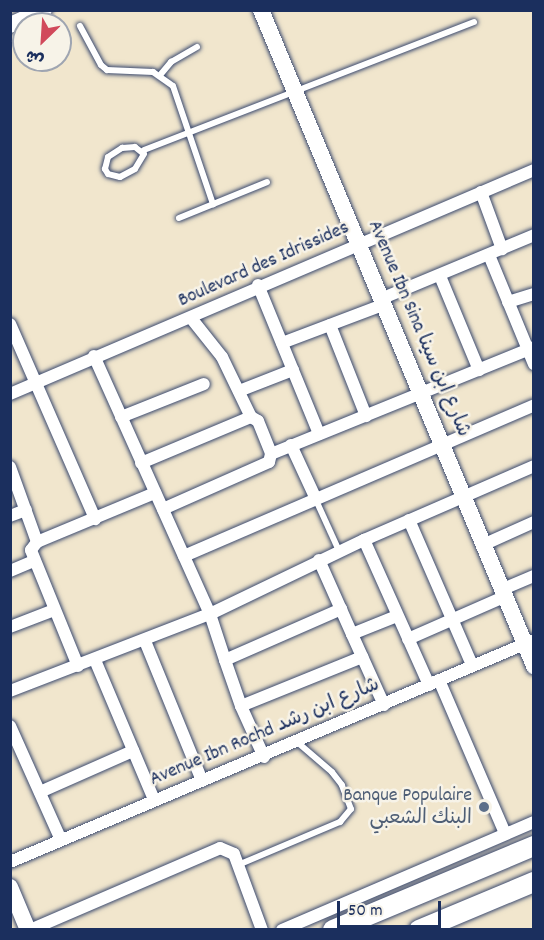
<!DOCTYPE html>
<meta charset="utf-8">
<style>
body{margin:0}
#map{position:relative;width:544px;height:940px;overflow:hidden;background:#f1e6cd;font-family:Dekko,"Playpen Sans Arabic",sans-serif}
div>[style]{position:absolute}
.roads{filter:drop-shadow(0 0 2px #3b4a6f) drop-shadow(0 0 2px #3b4a6f)}
.service>*{height:6px;margin:-3px;padding:0 3px;transform-origin:3px;border-radius:3px;background:#fff}
.minor>*{height:12px;margin:-6px;padding:0 6px;transform-origin:6px;border-radius:6px;background:#fff}
.tertiary>*{height:16px;margin:-8px;padding:0 8px;transform-origin:8px;border-radius:8px;background:#fff}
.primary>*{height:20px;margin:-10px;padding:0 10px;transform-origin:10px;border-radius:10px;background:#fff}
.dots>*{width:16px;height:16px;translate:-50% -50%;box-sizing:border-box;border:3px solid #f7f3e8;border-radius:50%}
span{translate:-50% -50%;white-space:nowrap;text-align:center;line-height:1.15;-webkit-text-stroke:5px #f7f3e8;paint-order:stroke}
.street-label{font-size:20px;color:#1b2f5e}
.service-label{font-size:20px;color:#4e5e75}
.right{translate:-100% -50%;text-align:right}
.frame{position:absolute;inset:0;border:12px solid #1b2f5e;pointer-events:none}
.north{position:absolute;left:12px;top:12px;width:60px;height:60px;box-sizing:border-box;background:#f7f3e8;border:2px solid #9fa5b1;border-radius:50%;rotate:205deg;font-size:16px;font-weight:700;line-height:24px;text-align:center;color:#1b2f5e}
.north::after{content:'';display:block;margin:auto;width:21px;height:27px;background:#d1495b;clip-path:polygon(50% 0,100% 100%,50% 72%,0 100%)}
.scale{position:absolute;left:337px;top:901px;width:104px;height:27px;box-sizing:border-box;border:3px solid #1b2f5e;border-top:0;padding-left:8px;font-size:18px;line-height:21px;white-space:nowrap;color:#1b2f5e;-webkit-text-stroke:4px #f7f3e8;paint-order:stroke}
</style>
<div id="map">
<div class="roads">
<div class="service">
<div style="left:80px;top:26px;width:44px;rotate:61.7deg"></div>
<div style="left:101px;top:65px;width:8px;rotate:40deg"></div>
<div style="left:107px;top:70px;width:46px;rotate:2.5deg"></div>
<div style="left:153px;top:72px;width:24px;rotate:35deg"></div>
<div style="left:173px;top:86px;width:125px;rotate:71.3deg"></div>
<div style="left:161px;top:74px;width:16px;rotate:-50deg"></div>
<div style="left:171px;top:62px;width:30px;rotate:-30deg"></div>
<div style="left:135px;top:147px;width:11px;rotate:38deg"></div>
<div style="left:144px;top:154px;width:17px;rotate:121deg"></div>
<div style="left:135px;top:169px;width:17px;rotate:152deg"></div>
<div style="left:120px;top:177px;width:12px;rotate:-166deg"></div>
<div style="left:108px;top:174px;width:6px;rotate:-121deg"></div>
<div style="left:105px;top:169px;width:12px;rotate:-76deg"></div>
<div style="left:108px;top:157px;width:17px;rotate:-33deg"></div>
<div style="left:122px;top:148px;width:13px;rotate:-4deg"></div>
<div style="left:144px;top:150px;width:354px;rotate:-21.2deg"></div>
<div style="left:179px;top:218px;width:95px;rotate:-22.2deg"></div>
<div style="left:315px;top:498px;width:58px;rotate:65.6deg"></div>
<div style="left:238px;top:865px;width:111px;rotate:-22.9deg"></div>
<div style="left:340px;top:822px;width:17px;rotate:-50deg"></div>
<div style="left:351px;top:809px;width:26px;rotate:-111deg"></div>
<div style="left:342px;top:785px;width:16px;rotate:-128deg"></div>
<div style="left:332px;top:772px;width:46px;rotate:-139.4deg"></div>
</div>
<div class="minor">
<div style="left:481px;top:192px;width:61px;rotate:69.8deg"></div>
<div style="left:489px;top:255px;width:118px;rotate:67.6deg"></div>
<div style="left:440px;top:276px;width:102px;rotate:67.5deg"></div>
<div style="left:258px;top:285px;width:161px;rotate:67.7deg"></div>
<div style="left:383px;top:298px;width:164px;rotate:-22.6deg"></div>
<div style="left:508px;top:302px;width:27px;rotate:-17deg"></div>
<div style="left:191px;top:318px;width:50px;rotate:51.5deg"></div>
<div style="left:222px;top:357px;width:67px;rotate:64.2deg"></div>
<div style="left:10px;top:324px;width:213px;rotate:66.4deg"></div>
<div style="left:330px;top:325px;width:98px;rotate:68.4deg"></div>
<div style="left:282px;top:343px;width:110px;rotate:-20.7deg"></div>
<div style="left:94px;top:356px;width:283px;rotate:65.8deg"></div>
<div style="left:210px;top:614px;width:48px;rotate:71.9deg"></div>
<div style="left:239px;top:391px;width:58px;rotate:-21.3deg"></div>
<div style="left:10px;top:394px;width:570px;rotate:-23.15deg"></div>
<div style="left:121px;top:417px;width:89px;rotate:-21.7deg"></div>
<div style="left:291px;top:445px;width:57px;rotate:65.2deg"></div>
<div style="left:271px;top:454px;width:284px;rotate:-22.1deg"></div>
<div style="left:141px;top:463px;width:119px;rotate:-22.7deg"></div>
<div style="left:251px;top:417px;width:8px;rotate:30deg"></div>
<div style="left:258px;top:421px;width:35px;rotate:68deg"></div>
<div style="left:271px;top:454px;width:8px;rotate:104deg"></div>
<div style="left:269px;top:462px;width:116px;rotate:156.1deg"></div>
<div style="left:10px;top:467px;width:80px;rotate:70.2deg"></div>
<div style="left:10px;top:516px;width:17px;rotate:-21deg"></div>
<div style="left:409px;top:520px;width:158px;rotate:66.5deg"></div>
<div style="left:485px;top:544px;width:54px;rotate:-24.2deg"></div>
<div style="left:184px;top:556px;width:381px;rotate:-23.3deg"></div>
<div style="left:319px;top:560px;width:81px;rotate:66deg"></div>
<div style="left:10px;top:571px;width:25px;rotate:-23deg"></div>
<div style="left:503px;top:589px;width:34px;rotate:-23deg"></div>
<div style="left:10px;top:627px;width:47px;rotate:-21.1deg"></div>
<div style="left:408px;top:639px;width:107px;rotate:-23.7deg"></div>
<div style="left:145px;top:641px;width:151px;rotate:67.8deg"></div>
<div style="left:95px;top:660px;width:152px;rotate:67.1deg"></div>
<div style="left:78px;top:666px;width:125px;rotate:-112.1deg"></div>
<div style="left:31px;top:550px;width:10px;rotate:-53deg"></div>
<div style="left:37px;top:542px;width:128px;rotate:-22.6deg"></div>
<div style="left:439px;top:680px;width:167px;rotate:66.7deg"></div>
<div style="left:429px;top:685px;width:159px;rotate:-114.1deg"></div>
<div style="left:364px;top:540px;width:185px;rotate:-23.5deg"></div>
<div style="left:10px;top:691px;width:214px;rotate:-21.1deg"></div>
<div style="left:210px;top:614px;width:171px;rotate:-25.7deg"></div>
<div style="left:384px;top:705px;width:78px;rotate:-114.3deg"></div>
<div style="left:352px;top:634px;width:48px;rotate:-21.8deg"></div>
<div style="left:241px;top:706px;width:49px;rotate:-109.2deg"></div>
<div style="left:225px;top:660px;width:127px;rotate:-23.7deg"></div>
<div style="left:10px;top:726px;width:125px;rotate:65.9deg"></div>
<div style="left:264px;top:757px;width:56px;rotate:-114.3deg"></div>
<div style="left:241px;top:706px;width:131px;rotate:-22deg"></div>
<div style="left:40px;top:792px;width:102px;rotate:-23.8deg"></div>
<div style="left:10px;top:862px;width:569px;rotate:-22.96deg"></div>
<div style="left:30px;top:930px;width:207px;rotate:-23.3deg"></div>
<div style="left:220px;top:848px;width:15px;rotate:23deg"></div>
<div style="left:234px;top:854px;width:81px;rotate:69.8deg"></div>
<div style="left:282px;top:930px;width:274px;rotate:-23.2deg"></div>
</div>
<div class="tertiary">
<div style="left:261px;top:10px;width:711px;rotate:67.4deg"></div>
<div style="left:10px;top:25px;width:37px;rotate:-24deg"></div>
<div style="left:10px;top:887px;width:47px;rotate:67.3deg"></div>
</div>
<div class="primary">
<div style="left:333px;top:930px;width:218px;rotate:-22.7deg"></div>
<div style="left:419px;top:930px;width:125px;rotate:-22.7deg"></div>
</div>
</div>
<div class="dots">
<div style="left:484px;top:807px;background:#5c6f8a"></div>
</div>
<div class="street-label">
<span style="left:264px;top:265px;rotate:-24deg">Boulevard des Idrissides</span>
<span style="left:418px;top:329px;rotate:67deg">Avenue Ibn Sina شارع ابن سينا</span>
<span style="left:265px;top:733px;rotate:-23deg">Avenue Ibn Rochd شارع ابن رشد</span>
</div>
<div class="service-label">
<span class="right" style="left:472px;top:808px">Banque Populaire<br>البنك الشعبي</span>
</div>
<div class="frame"></div>
<div class="north">ش</div>
<div class="scale">50 m</div>
</div>
